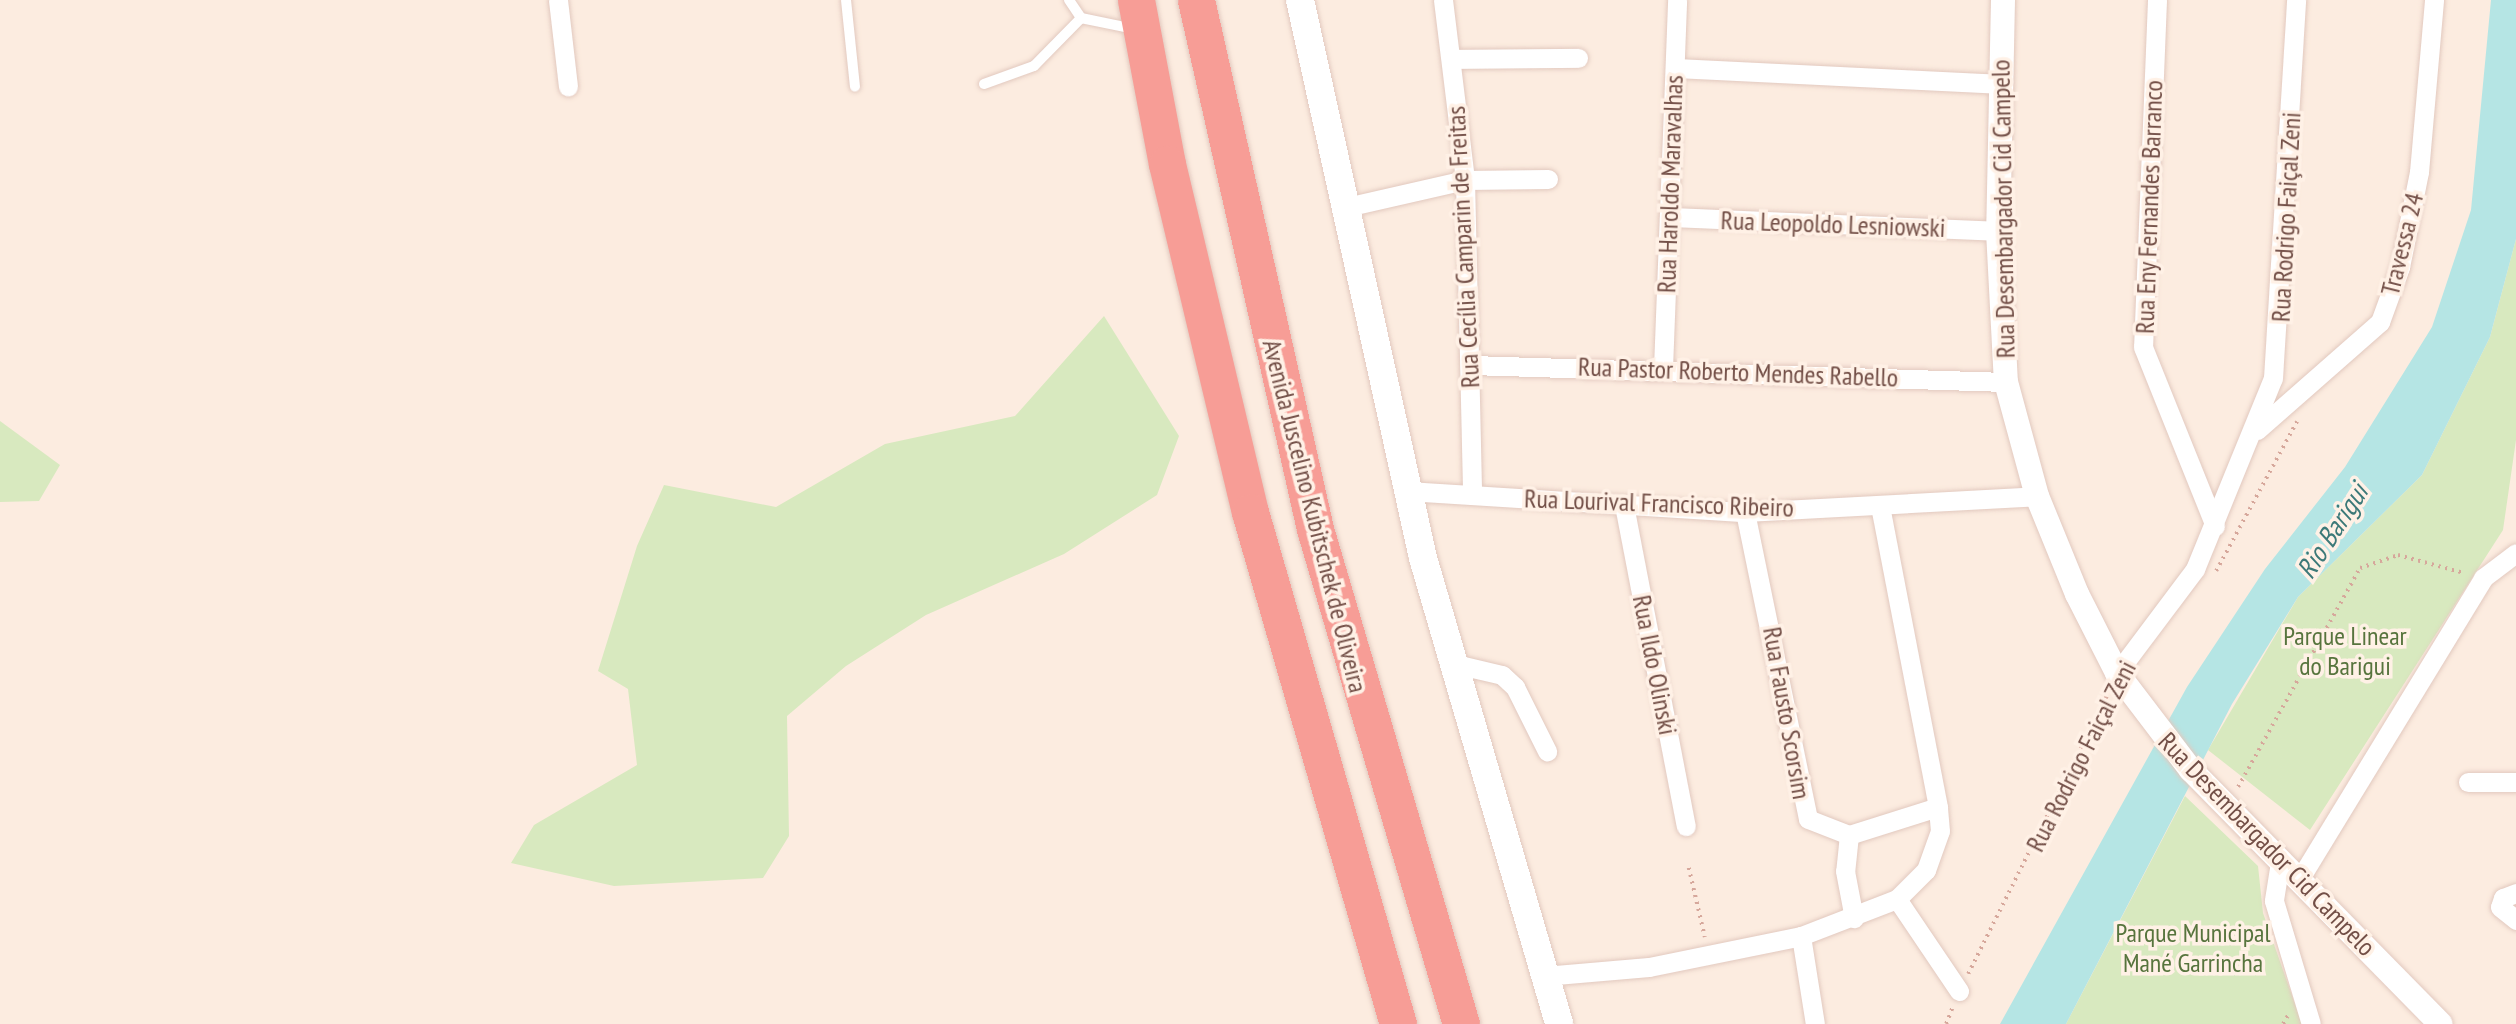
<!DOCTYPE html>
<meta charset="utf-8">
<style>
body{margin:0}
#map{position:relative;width:2516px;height:1024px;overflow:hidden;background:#fcece0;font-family:"PT Sans Narrow",sans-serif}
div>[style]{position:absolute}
.green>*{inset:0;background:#d8e9bf}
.water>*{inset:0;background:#b5e5e4}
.path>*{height:3.5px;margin-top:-1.75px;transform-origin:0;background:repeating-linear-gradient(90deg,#d6a79b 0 2px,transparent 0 7px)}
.roads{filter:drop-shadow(0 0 2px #e2c9bf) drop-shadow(0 0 2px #e2c9bf)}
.service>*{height:10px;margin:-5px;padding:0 5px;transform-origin:5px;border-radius:5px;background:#fff}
.minor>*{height:19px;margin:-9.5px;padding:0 9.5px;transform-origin:9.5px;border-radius:9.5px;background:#fff}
.tertiary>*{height:24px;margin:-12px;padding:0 12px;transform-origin:12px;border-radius:12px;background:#fff}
.secondary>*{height:28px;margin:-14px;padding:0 14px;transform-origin:14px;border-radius:14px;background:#fff}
.motorway>*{height:37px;margin:-18.5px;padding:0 18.5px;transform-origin:18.5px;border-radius:18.5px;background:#f79d96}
span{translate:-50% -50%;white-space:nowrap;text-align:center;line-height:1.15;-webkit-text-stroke:7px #fff1e6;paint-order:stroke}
.street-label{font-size:26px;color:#734f47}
.park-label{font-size:26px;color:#57743d}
.water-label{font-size:28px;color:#3c7978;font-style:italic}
</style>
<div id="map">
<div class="green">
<div style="clip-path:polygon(2516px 239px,2516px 440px,2503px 530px,2310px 830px,2208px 750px,2298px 597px,2422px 475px,2490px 337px)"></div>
<div style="clip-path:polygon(1104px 316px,1179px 436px,1157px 495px,1064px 554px,926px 615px,846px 666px,787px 716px,789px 836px,763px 878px,614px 886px,511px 863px,534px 825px,637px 765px,628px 689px,598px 671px,637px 546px,664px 485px,776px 507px,885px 444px,1015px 416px)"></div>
<div style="clip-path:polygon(0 421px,60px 465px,39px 501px,0 502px)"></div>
<div style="clip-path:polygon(2185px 796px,2258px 866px,2263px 913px,2302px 1024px,2066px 1024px)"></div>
</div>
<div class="water">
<div style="clip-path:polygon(2491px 0,2516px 0,2516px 239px,2490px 337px,2422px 475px,2298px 597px,2232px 704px,2066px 1024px,2000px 1024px,2187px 687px,2265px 569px,2345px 467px,2432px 327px,2471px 210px)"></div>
</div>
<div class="path">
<div style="left:2216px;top:571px;width:170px;rotate:-61.6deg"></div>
<div style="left:2238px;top:787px;width:251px;rotate:-60.9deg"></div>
<div style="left:2360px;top:568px;width:40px;rotate:-18.9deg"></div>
<div style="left:2398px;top:555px;width:68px;rotate:15.3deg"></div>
<div style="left:1689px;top:868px;width:71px;rotate:76.9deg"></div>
<div style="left:1968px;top:974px;width:314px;rotate:-63.5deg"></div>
<div style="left:1946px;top:1024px;width:19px;rotate:-69deg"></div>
<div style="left:2283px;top:1024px;width:13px;rotate:-61deg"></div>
</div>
<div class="roads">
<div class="service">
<div style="left:846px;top:0;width:87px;rotate:84.1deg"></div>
<div style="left:1069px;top:0;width:22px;rotate:56deg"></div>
<div style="left:1081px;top:18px;width:54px;rotate:11.7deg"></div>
<div style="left:984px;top:84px;width:53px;rotate:-19.8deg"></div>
<div style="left:1034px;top:66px;width:67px;rotate:-45.6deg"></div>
</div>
<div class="minor">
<div style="left:558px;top:0;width:87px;rotate:83.4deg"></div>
<div style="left:1443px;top:0;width:181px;rotate:83deg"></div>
<div style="left:1465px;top:180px;width:315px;rotate:88.7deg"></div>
<div style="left:2157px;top:0;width:347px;rotate:92.3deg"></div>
<div style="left:2143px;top:347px;width:193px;rotate:68.1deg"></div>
<div style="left:1452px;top:59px;width:126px;rotate:-0.5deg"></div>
<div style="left:1675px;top:68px;width:324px;rotate:2.8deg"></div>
<div style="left:1342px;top:208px;width:126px;rotate:-12.8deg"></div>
<div style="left:1465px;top:180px;width:83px;rotate:-0.7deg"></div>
<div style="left:1669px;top:217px;width:329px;rotate:2.4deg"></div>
<div style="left:1471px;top:365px;width:535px;rotate:1.82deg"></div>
<div style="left:1663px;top:368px;width:368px;rotate:-87.8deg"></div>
<div style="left:2257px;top:430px;width:164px;rotate:-41.3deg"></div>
<div style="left:2380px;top:322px;width:59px;rotate:-70deg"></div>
<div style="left:2400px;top:267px;width:97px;rotate:-78.7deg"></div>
<div style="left:2419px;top:172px;width:173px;rotate:-85deg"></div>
<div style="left:1407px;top:491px;width:339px;rotate:3.6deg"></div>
<div style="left:1745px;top:512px;width:292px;rotate:-3.1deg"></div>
<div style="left:1624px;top:505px;width:327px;rotate:79.1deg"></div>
<div style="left:1745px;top:512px;width:313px;rotate:78.4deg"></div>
<div style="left:1808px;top:819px;width:44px;rotate:21.3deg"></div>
<div style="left:1849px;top:835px;width:93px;rotate:-17.5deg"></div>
<div style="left:1451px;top:663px;width:52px;rotate:13.2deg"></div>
<div style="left:1502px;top:675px;width:18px;rotate:43deg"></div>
<div style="left:1515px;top:687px;width:72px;rotate:63.4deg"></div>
<div style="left:2117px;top:673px;width:130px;rotate:-53.1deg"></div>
<div style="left:2195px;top:569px;width:206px;rotate:-67.8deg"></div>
<div style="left:2273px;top:378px;width:379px;rotate:-86.5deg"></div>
<div style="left:2468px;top:782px;width:48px"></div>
<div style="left:1849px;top:835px;width:36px;rotate:96deg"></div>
<div style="left:1845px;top:871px;width:48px;rotate:79.2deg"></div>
<div style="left:2280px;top:862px;width:39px;rotate:99deg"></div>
<div style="left:2274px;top:901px;width:128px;rotate:73.3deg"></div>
<div style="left:2299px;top:880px;width:354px;rotate:-58.6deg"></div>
<div style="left:2483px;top:578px;width:41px;rotate:-37.1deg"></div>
<div style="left:2516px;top:893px;width:14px;rotate:159deg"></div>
<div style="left:2503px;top:898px;width:9px;rotate:108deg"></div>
<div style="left:2500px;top:907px;width:21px;rotate:39deg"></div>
<div style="left:1897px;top:899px;width:111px;rotate:56deg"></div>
<div style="left:1801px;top:936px;width:89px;rotate:81deg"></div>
<div style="left:1544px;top:976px;width:105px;rotate:-4.9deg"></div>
<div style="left:1649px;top:967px;width:155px;rotate:-11.5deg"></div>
<div style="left:1801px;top:936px;width:103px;rotate:-21.1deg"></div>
<div style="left:1897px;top:899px;width:41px;rotate:-45deg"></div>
<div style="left:1926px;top:870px;width:41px;rotate:-70.3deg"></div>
<div style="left:1940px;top:831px;width:24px;rotate:-95deg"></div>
<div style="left:1938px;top:807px;width:306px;rotate:-100.9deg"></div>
</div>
<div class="tertiary">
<div style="left:2003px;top:0;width:231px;rotate:91.2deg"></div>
<div style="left:1998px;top:231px;width:151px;rotate:87deg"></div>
<div style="left:2006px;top:382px;width:118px;rotate:74.8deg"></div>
<div style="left:2037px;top:496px;width:106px;rotate:67.8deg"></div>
<div style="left:2077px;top:594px;width:89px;rotate:63.1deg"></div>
<div style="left:2117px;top:673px;width:122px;rotate:52.7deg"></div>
<div style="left:2191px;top:770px;width:356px;rotate:45.5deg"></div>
</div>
<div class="secondary">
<div style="left:1300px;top:0;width:571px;rotate:77.57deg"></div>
<div style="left:1423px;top:558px;width:485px;rotate:73.7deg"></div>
</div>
<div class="motorway">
<div style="left:1136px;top:0;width:167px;rotate:79.3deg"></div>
<div style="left:1167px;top:164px;width:358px;rotate:76.6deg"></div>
<div style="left:1250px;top:512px;width:533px;rotate:73.88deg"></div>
<div style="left:1196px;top:0;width:542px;rotate:77.32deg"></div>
<div style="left:1315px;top:529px;width:516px;rotate:73.57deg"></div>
</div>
</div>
<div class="street-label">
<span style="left:1670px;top:184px;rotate:-88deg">Rua Haroldo Maravalhas</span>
<span style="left:2149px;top:207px;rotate:-88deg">Rua Eny Fernandes Barranco</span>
<span style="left:2003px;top:209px;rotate:-91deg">Rua Desembargador Cid Campelo</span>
<span style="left:2286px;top:217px;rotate:-87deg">Rua Rodrigo Faiçal Zeni</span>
<span style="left:1833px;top:224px;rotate:2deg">Rua Leopoldo Lesniowski</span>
<span style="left:2402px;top:244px;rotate:-76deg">Travessa 24</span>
<span style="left:1463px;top:247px;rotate:-93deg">Rua Cecília Camparin de Freitas</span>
<span style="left:1738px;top:372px;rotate:2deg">Rua Pastor Roberto Mendes Rabello</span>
<span style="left:1659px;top:503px;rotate:2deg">Rua Lourival Francisco Ribeiro</span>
<span style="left:1315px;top:516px;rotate:76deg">Avenida Juscelino Kubitschek de Oliveira</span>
<span style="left:1655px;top:665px;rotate:79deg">Rua Ildo Olinski</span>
<span style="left:1787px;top:713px;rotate:80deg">Rua Fausto Scorsim</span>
<span style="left:2081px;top:756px;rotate:-63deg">Rua Rodrigo Faiçal Zeni</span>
<span style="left:2267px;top:844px;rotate:46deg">Rua Desembargador Cid Campelo</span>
</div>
<div class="park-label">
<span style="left:2345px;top:651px">Parque Linear<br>do Barigui</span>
<span style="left:2193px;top:948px">Parque Municipal<br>Mané Garrincha</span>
</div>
<div class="water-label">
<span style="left:2332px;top:531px;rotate:-57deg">Rio Barigui</span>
</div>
</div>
